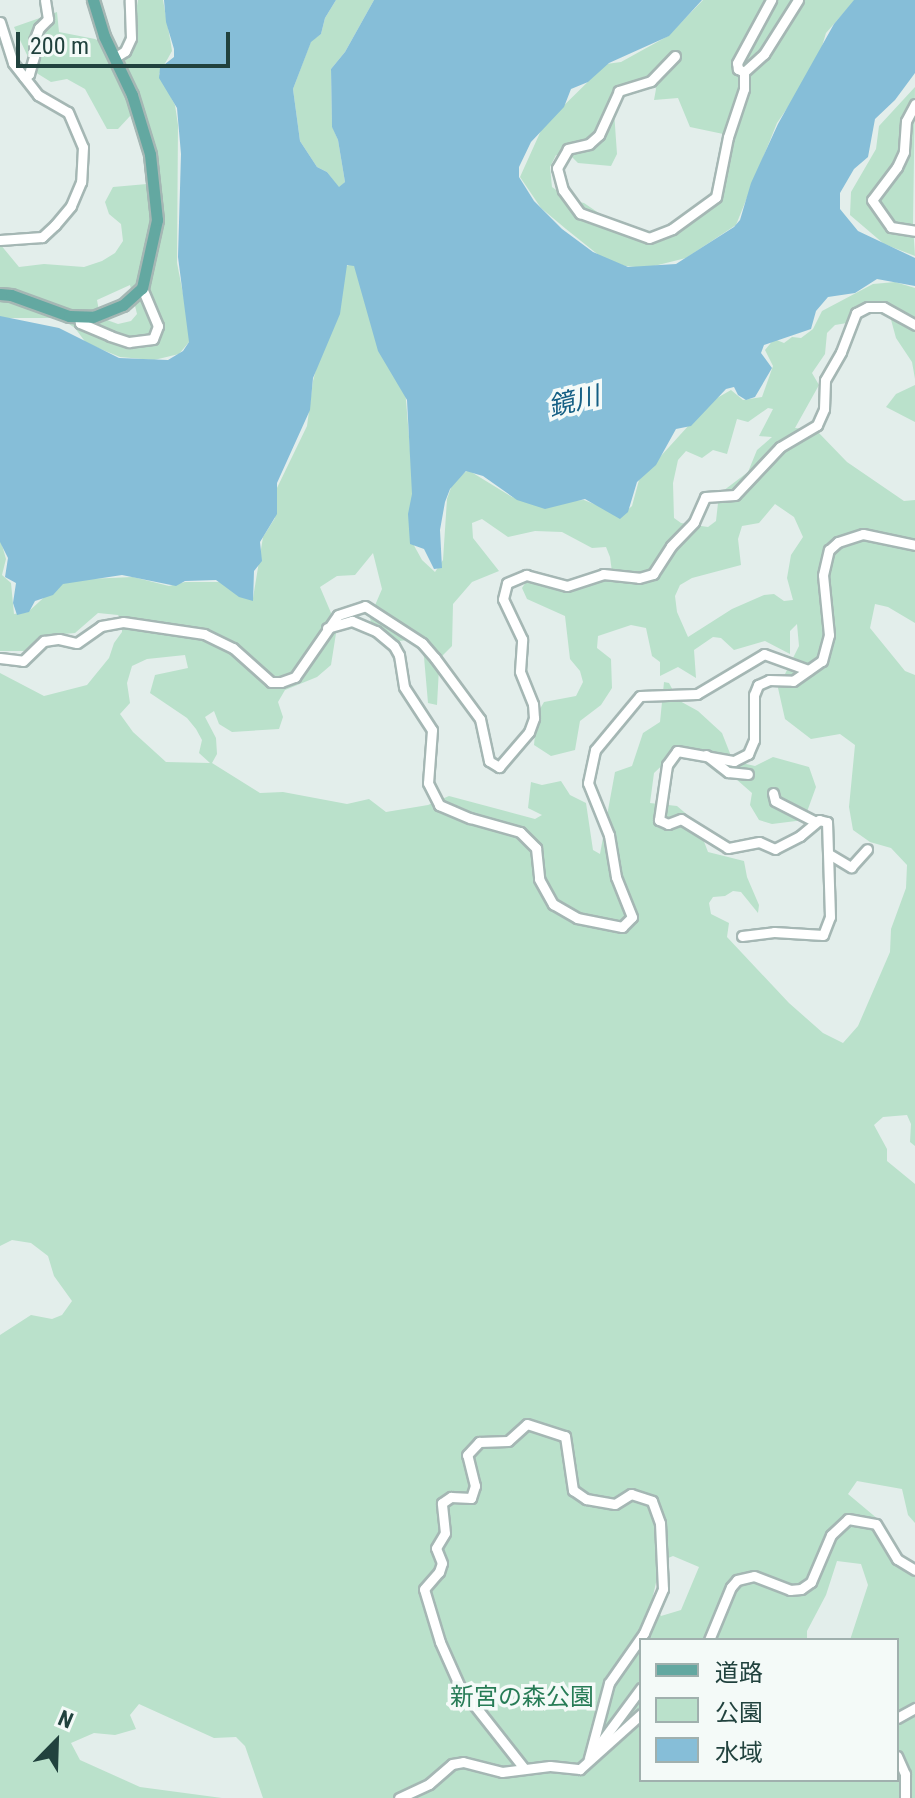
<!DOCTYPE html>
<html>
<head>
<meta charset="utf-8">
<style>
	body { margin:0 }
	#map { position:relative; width:915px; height:1798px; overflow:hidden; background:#e3eeeb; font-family:"Roboto Condensed","Noto Sans JP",sans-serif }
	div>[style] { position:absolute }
	.green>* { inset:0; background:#bae1cb }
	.water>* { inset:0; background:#86bed8 }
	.roads { filter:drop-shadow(2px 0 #a5b7b4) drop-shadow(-2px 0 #a5b7b4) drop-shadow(0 2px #a5b7b4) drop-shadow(0 -2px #a5b7b4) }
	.minor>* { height:9px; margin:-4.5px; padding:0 4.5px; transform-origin:4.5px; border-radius:4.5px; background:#fff }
	.major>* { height:11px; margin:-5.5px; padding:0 5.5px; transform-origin:5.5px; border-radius:5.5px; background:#63a8a1 }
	span { translate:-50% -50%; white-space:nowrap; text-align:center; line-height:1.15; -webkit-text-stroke:7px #f4faf8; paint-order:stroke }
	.park-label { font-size:24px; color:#277c56 }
	.water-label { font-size:26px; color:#145f84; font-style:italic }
	.legend { position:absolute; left:639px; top:1638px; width:260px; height:144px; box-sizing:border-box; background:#f4faf8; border:2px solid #a0b0ae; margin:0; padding:10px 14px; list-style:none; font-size:24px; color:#21423e }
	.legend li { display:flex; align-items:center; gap:16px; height:40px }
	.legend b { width:40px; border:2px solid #a0b0ae }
	.north { position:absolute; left:16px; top:1702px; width:80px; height:80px; -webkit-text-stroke:6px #f4faf8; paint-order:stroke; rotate:23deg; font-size:22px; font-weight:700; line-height:32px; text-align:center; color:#21423e }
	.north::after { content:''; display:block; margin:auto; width:28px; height:36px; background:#21423e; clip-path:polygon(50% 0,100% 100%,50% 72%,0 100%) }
	.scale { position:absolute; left:16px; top:32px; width:214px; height:36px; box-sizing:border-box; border:4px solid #21423e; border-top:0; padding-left:10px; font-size:24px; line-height:28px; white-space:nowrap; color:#21423e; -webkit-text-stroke:6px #f4faf8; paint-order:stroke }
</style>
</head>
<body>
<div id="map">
	<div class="green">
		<i style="clip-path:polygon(evenodd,138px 0,163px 0,171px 44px,172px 51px,159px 74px,175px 105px,178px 125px,177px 263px,190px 329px,189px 342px,179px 354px,154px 360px,120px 357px,86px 343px,75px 328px,60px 318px,0 318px,0 244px,19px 267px,44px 264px,84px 267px,102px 261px,115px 253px,123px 241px,121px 224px,109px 214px,105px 202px,113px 187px,147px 184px,155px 175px,151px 135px,145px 117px,131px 115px,118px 129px,107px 129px,85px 89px,67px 79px,51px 82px,35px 72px,14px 27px,57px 12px,59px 32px,95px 39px,124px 53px,133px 29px,138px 0,130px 285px,137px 314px,131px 321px,118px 324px,107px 320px,99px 311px,97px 300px,130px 285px)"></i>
		<i style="clip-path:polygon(336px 0,374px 0,345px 52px,331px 69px,332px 126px,338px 140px,345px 182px,339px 188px,327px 172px,317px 167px,300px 141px,293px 89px,311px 41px,321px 34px,325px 18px)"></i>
		<i style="clip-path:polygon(evenodd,703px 0,855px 0,826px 33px,816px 66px,777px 123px,736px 225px,686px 258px,646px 268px,625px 266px,601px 257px,566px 229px,541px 208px,520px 177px,543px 126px,606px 64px,621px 62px,668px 36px,703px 0,653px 78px,656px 89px,654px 100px,678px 98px,690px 127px,728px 135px,714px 196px,669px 227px,653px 233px,631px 235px,584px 203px,570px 200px,552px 187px,550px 167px,556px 155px,571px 156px,578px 163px,611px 166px,617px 154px,613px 97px,619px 90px,630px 92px,653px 78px)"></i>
		<i style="clip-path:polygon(915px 87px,913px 225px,915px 256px,884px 244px,850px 215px,851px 192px,876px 149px,879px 126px)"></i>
		<i style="clip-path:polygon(evenodd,353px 264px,361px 278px,380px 349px,405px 388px,414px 498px,411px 540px,422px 560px,435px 572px,443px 560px,447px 499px,453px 482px,468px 470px,512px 497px,533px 503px,584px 500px,622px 515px,632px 506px,639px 480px,710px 402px,731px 390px,743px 400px,762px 397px,773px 366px,765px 350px,774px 339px,784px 343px,792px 337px,801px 338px,813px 329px,822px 311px,873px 284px,895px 282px,915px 288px,915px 379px,912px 362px,896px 338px,890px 316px,866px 305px,853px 322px,835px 325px,827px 333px,825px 354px,812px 373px,819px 385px,795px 428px,816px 430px,847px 462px,904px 501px,915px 500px,915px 623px,888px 607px,875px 604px,870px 628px,905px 671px,915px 675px,915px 1146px,910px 1142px,911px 1124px,907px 1115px,883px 1117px,874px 1125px,887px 1149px,887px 1161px,915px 1184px,915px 1523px,908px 1515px,902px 1489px,857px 1481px,848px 1494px,879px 1520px,897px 1560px,915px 1571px,915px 1798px,263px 1798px,245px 1746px,236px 1737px,214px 1738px,139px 1704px,130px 1715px,136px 1729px,115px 1735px,94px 1733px,71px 1743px,80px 1760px,140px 1787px,222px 1798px,0 1798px,0 1335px,31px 1315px,52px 1319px,62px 1315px,72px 1301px,54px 1276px,48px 1256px,31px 1243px,12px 1240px,0 1246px,0 673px,44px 696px,87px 685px,109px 658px,114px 643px,122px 632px,122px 621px,118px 615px,98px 613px,75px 633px,41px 636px,24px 651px,0 651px,0 538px,6px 559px,2px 575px,11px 583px,14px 614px,28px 612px,63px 580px,133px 577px,169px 586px,185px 582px,220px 582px,253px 598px,263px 537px,275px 518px,276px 490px,307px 426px,313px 381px,342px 267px,353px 264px,768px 408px,773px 409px,759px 436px,772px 437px,757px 450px,748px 472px,719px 494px,716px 521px,708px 527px,681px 523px,674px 518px,673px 483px,678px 460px,686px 451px,702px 458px,713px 450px,727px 454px,737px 419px,748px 422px,768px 408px,353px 264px,775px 504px,794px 517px,803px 537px,791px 555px,787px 578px,793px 600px,784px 601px,774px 594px,764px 595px,732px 609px,688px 637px,677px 612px,675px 596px,680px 585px,692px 578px,741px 565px,738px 539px,742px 526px,759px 523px,775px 504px,353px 264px,482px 519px,508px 537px,535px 531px,562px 532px,592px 548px,606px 547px,610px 557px,612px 572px,583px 588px,530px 576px,522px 588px,527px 599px,565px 616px,570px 659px,580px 671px,583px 682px,576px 696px,544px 702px,537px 714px,534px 745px,551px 756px,575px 750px,580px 721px,601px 705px,612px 688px,611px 659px,597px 648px,598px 636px,631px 625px,646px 628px,652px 656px,660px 662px,660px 676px,678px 667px,696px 678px,694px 650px,713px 637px,721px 638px,734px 650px,765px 641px,790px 654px,790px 631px,797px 624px,799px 646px,778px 688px,785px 719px,811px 739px,840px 734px,855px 745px,849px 807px,853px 830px,870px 842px,891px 848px,907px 865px,906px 888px,891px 929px,890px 952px,858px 1026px,843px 1043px,823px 1033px,789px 1003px,727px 937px,729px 923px,711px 914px,709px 903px,713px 897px,725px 896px,733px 891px,741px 892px,758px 913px,759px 905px,747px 877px,744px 861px,708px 852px,697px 823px,677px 806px,650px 803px,654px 773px,674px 754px,699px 758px,717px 773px,736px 779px,752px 793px,750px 805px,759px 820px,772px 824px,804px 820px,816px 787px,809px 767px,773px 757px,755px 766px,733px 761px,722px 733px,698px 711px,678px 700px,669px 683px,664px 682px,660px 722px,643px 733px,632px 766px,615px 772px,600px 854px,593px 850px,586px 803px,570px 795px,561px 781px,542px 785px,531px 782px,528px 808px,542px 815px,535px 819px,449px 796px,428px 805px,386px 812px,369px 799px,347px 804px,283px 792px,260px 793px,212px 763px,217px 754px,216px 738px,205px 717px,214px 711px,219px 724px,232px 732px,279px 729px,283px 717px,278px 702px,285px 690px,317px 677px,331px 665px,337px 627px,320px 587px,337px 576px,355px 575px,373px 553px,382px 589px,370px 617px,372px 631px,389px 642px,408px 640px,419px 646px,424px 657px,428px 703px,437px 705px,439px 668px,443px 655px,452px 646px,453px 604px,472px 582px,499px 571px,473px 538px,472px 523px,482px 519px,353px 264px,185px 655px,188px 668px,155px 675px,150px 693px,187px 718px,196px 729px,202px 740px,199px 753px,210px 763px,166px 762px,133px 732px,120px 714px,130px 703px,127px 683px,132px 666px,147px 659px,185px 655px,353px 264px,673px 1556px,699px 1567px,681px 1610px,661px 1616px,652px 1600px,661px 1561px,673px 1556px,353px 264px,837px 1561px,861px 1564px,868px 1585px,850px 1640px,897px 1640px,897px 1780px,641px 1780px,641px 1640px,807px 1640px,807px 1631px,826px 1595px,837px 1561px)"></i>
		<i style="clip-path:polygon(915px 385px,915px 422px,886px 407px,896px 394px)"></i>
	</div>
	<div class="water">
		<i style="clip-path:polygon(164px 0,336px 0,325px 18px,321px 34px,311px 42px,293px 89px,300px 141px,317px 167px,327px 172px,339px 187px,345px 182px,338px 140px,332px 127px,331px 69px,345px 52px,374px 0,702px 0,669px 36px,609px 63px,588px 82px,571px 89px,564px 107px,531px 142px,519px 167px,519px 177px,534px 201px,562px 229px,593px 252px,628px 267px,676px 264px,734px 227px,740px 220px,751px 183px,778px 124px,834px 24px,854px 0,915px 0,915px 73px,895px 100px,875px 119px,868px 157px,854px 169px,840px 193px,840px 209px,858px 231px,915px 258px,915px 286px,877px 279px,855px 293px,828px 297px,816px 311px,811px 329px,764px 345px,761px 353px,772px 368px,755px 397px,746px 400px,738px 395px,734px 387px,726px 389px,691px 426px,676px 429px,656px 465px,637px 482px,628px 512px,620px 519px,585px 499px,545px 509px,517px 500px,483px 476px,466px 471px,450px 489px,445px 502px,440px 530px,442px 568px,434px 569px,424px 549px,410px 544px,408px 514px,412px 494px,407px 400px,378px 351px,354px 266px,347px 265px,340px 314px,313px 378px,310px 410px,277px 483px,277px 514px,260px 542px,262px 561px,254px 571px,253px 601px,239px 597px,216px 580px,185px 581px,176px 586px,122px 575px,63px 584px,53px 595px,35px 601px,29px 612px,17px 615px,13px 603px,16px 583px,5px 577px,8px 558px,0 542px,0 316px,59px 328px,119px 358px,168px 360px,183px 351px,189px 342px,178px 257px,181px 154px,177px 108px,159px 78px,160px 68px,174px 57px,174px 49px,166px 22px)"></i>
	</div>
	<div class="roads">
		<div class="minor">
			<i style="left:0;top:22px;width:43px;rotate:72.4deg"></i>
			<i style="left:13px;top:63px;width:41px;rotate:52deg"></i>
			<i style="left:38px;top:95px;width:34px;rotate:30deg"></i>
			<i style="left:68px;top:112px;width:38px;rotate:67deg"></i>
			<i style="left:83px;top:147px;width:35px;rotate:93deg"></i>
			<i style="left:81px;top:182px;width:26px;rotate:113deg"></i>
			<i style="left:71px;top:206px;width:25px;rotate:130deg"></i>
			<i style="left:55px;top:225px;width:18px;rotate:137deg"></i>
			<i style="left:42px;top:237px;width:42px;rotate:175.9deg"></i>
			<i style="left:675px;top:56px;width:35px;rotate:134deg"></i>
			<i style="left:651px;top:81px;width:34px;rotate:163deg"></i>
			<i style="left:619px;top:91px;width:48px;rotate:114.4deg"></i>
			<i style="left:599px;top:135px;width:13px;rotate:138deg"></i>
			<i style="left:589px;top:144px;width:22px;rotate:167deg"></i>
			<i style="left:568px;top:149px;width:22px;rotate:120deg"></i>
			<i style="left:557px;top:168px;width:23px;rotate:75deg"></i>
			<i style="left:563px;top:190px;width:29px;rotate:54deg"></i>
			<i style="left:580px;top:213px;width:73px;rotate:19.9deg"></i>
			<i style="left:649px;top:238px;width:25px;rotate:-21deg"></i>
			<i style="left:672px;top:229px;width:54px;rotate:-36deg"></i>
			<i style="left:716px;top:197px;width:61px;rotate:-78.7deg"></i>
			<i style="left:728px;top:137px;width:51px;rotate:-71.6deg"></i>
			<i style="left:744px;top:89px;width:17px;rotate:-90deg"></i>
			<i style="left:744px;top:72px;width:7px;rotate:-153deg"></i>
			<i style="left:738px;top:69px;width:6px;rotate:-99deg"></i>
			<i style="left:737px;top:63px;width:72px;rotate:-61.6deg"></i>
			<i style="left:114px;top:58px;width:13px;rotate:-32deg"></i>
			<i style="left:125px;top:51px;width:14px;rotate:-65deg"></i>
			<i style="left:131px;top:38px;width:38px;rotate:-92deg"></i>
			<i style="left:744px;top:72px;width:27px;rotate:-42deg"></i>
			<i style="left:764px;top:54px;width:64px;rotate:-57.8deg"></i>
			<i style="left:24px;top:77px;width:6px;rotate:-31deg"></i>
			<i style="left:29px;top:74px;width:19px;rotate:-74deg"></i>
			<i style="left:34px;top:56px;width:15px;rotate:-90deg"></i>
			<i style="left:34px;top:41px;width:14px;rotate:-69deg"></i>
			<i style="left:39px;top:28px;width:13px;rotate:-45deg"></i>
			<i style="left:48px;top:19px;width:19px;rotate:-99deg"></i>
			<i style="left:915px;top:104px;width:19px;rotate:118deg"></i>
			<i style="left:906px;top:121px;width:31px;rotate:94deg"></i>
			<i style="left:904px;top:152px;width:17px;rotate:115deg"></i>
			<i style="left:897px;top:167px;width:41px;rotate:127.1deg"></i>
			<i style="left:872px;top:200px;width:33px;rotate:55deg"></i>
			<i style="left:891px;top:227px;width:24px;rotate:9deg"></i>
			<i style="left:79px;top:318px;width:5px;rotate:79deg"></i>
			<i style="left:80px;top:323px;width:33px;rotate:23deg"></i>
			<i style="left:110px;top:336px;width:20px;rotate:18deg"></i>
			<i style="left:129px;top:342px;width:24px;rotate:-7deg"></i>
			<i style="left:153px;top:339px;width:14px;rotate:-69deg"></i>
			<i style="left:158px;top:326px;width:41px;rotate:-112.8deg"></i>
			<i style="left:327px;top:628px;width:26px;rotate:-16deg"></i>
			<i style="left:352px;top:621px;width:26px;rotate:23deg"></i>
			<i style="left:376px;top:631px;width:23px;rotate:40deg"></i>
			<i style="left:394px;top:646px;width:10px;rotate:61deg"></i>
			<i style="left:399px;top:655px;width:32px;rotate:81deg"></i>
			<i style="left:404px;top:687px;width:51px;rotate:56.9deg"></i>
			<i style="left:432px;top:730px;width:53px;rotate:94.3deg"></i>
			<i style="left:428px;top:783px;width:25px;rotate:63deg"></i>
			<i style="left:439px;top:805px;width:34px;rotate:23deg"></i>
			<i style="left:470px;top:818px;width:52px;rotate:15.6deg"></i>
			<i style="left:520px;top:832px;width:23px;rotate:45deg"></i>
			<i style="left:536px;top:848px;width:31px;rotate:84deg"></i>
			<i style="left:539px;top:879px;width:29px;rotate:61deg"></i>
			<i style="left:553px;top:904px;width:28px;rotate:30deg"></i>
			<i style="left:577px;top:918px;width:46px;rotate:11.3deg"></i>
			<i style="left:622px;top:927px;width:14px;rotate:-45deg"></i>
			<i style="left:632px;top:917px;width:43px;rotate:-111.8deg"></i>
			<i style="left:616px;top:877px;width:43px;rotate:-99.5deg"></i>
			<i style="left:609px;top:835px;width:56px;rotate:-112deg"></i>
			<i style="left:588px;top:783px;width:34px;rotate:-78deg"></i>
			<i style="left:595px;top:750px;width:70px;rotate:-50.2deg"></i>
			<i style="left:640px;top:696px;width:57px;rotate:-2deg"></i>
			<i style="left:697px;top:694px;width:78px;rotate:-30.8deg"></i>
			<i style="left:764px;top:654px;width:47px;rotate:20deg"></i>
			<i style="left:0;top:658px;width:23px;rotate:7deg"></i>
			<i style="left:23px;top:661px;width:29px;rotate:-44deg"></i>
			<i style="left:44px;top:641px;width:15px;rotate:-8deg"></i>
			<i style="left:59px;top:639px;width:18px;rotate:13deg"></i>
			<i style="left:77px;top:643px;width:29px;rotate:-35deg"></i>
			<i style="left:101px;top:626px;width:22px;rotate:-10deg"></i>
			<i style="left:123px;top:622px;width:82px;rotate:8.4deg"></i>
			<i style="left:204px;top:634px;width:32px;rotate:26deg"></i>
			<i style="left:233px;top:648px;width:51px;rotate:41.8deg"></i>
			<i style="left:271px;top:682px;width:10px"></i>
			<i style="left:281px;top:682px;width:15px;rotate:-20deg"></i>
			<i style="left:295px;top:677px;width:75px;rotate:-55.3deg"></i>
			<i style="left:338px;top:615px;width:28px;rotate:-18deg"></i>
			<i style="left:365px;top:606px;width:68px;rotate:33deg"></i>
			<i style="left:422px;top:643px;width:20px;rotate:49deg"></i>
			<i style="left:435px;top:658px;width:76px;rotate:53.6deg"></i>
			<i style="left:480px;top:719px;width:43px;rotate:77.9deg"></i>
			<i style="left:489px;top:761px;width:12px;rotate:31deg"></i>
			<i style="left:499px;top:767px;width:46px;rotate:-49.4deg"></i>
			<i style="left:529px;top:732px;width:15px;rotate:-70deg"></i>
			<i style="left:534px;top:718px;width:14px;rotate:-94deg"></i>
			<i style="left:533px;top:704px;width:35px;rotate:-112deg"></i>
			<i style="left:520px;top:671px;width:32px;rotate:-86deg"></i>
			<i style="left:522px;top:639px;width:44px;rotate:-115.4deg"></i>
			<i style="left:503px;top:599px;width:16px;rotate:-76deg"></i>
			<i style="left:507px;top:583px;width:21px;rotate:-23deg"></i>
			<i style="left:526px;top:575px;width:42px;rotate:15deg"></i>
			<i style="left:567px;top:586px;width:38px;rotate:-18deg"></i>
			<i style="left:603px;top:574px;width:36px;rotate:6deg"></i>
			<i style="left:639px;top:578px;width:15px;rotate:-16deg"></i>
			<i style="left:653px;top:574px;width:33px;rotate:-57deg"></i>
			<i style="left:671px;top:546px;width:33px;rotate:-46deg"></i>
			<i style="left:694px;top:522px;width:27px;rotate:-66deg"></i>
			<i style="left:705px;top:497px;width:30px;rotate:-4deg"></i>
			<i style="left:735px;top:495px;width:66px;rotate:-46.8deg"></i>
			<i style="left:780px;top:447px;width:43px;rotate:-30.7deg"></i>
			<i style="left:817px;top:425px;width:17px;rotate:-66deg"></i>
			<i style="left:824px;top:409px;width:29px;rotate:-88deg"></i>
			<i style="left:825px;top:380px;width:32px;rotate:-60deg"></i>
			<i style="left:841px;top:352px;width:42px;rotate:-69deg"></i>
			<i style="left:856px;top:313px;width:13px;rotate:-27deg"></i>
			<i style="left:868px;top:307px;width:15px"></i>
			<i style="left:883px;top:307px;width:37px;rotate:29deg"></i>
			<i style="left:706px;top:755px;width:28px;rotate:38deg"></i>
			<i style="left:728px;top:772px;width:20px;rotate:6deg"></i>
			<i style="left:773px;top:793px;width:8px;rotate:76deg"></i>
			<i style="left:775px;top:801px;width:46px;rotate:27.1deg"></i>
			<i style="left:829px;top:854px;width:26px;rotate:31deg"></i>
			<i style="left:851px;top:867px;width:24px;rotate:-48deg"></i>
			<i style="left:742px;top:936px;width:32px;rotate:-7deg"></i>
			<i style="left:774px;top:932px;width:49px;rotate:3.5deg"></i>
			<i style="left:823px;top:935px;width:19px;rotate:-69deg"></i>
			<i style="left:830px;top:917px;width:95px;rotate:-91.8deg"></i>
			<i style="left:827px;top:822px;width:8px;rotate:-166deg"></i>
			<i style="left:819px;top:820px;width:25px;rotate:140deg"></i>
			<i style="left:800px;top:836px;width:28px;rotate:153deg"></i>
			<i style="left:775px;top:849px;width:17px;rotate:-156deg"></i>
			<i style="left:759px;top:842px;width:32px;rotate:169deg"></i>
			<i style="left:728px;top:848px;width:55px;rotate:-148.3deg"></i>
			<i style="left:681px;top:819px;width:14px;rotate:159deg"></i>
			<i style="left:668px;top:824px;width:10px;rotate:-156deg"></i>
			<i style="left:659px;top:820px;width:56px;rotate:-81.7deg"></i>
			<i style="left:667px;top:765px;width:17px;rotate:-54deg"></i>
			<i style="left:677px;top:751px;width:58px;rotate:10deg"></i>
			<i style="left:734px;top:761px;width:16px;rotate:-27deg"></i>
			<i style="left:748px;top:754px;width:15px;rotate:-67deg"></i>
			<i style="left:754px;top:740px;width:45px;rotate:-90deg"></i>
			<i style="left:754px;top:695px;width:11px;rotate:-68deg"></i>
			<i style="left:758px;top:685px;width:12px;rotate:-24deg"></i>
			<i style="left:769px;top:680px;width:24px;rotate:2deg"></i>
			<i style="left:793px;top:681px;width:35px;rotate:-35deg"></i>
			<i style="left:822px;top:661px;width:27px;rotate:-75deg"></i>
			<i style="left:829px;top:635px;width:60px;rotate:-95.7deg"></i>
			<i style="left:823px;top:575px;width:26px;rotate:-77deg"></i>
			<i style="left:829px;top:550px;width:12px;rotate:-42deg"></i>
			<i style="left:838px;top:542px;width:26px;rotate:-18deg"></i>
			<i style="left:863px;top:534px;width:53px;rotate:11.9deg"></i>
			<i style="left:709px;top:1640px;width:57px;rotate:-67.5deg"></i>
			<i style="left:731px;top:1587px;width:9px;rotate:-49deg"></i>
			<i style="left:737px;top:1580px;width:17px;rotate:-13deg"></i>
			<i style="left:754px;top:1576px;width:39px;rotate:21deg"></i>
			<i style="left:790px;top:1590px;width:11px;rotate:-5deg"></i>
			<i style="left:801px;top:1589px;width:12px;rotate:-35deg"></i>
			<i style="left:811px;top:1582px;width:51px;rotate:-66.9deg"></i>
			<i style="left:831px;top:1535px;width:23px;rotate:-43deg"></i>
			<i style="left:848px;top:1519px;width:28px;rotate:10deg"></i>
			<i style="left:876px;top:1524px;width:41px;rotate:59deg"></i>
			<i style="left:897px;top:1559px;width:21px;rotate:31deg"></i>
			<i style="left:897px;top:1718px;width:21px;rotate:-29deg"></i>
			<i style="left:596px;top:1749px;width:76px;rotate:-53.6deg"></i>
			<i style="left:897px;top:1756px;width:20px;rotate:66deg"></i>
			<i style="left:905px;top:1774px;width:24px;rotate:90deg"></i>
			<i style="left:523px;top:1767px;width:102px;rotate:-128.2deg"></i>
			<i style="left:460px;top:1687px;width:49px;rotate:-114deg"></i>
			<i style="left:440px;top:1642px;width:55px;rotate:-106.8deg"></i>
			<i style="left:424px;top:1589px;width:23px;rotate:-49deg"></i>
			<i style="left:439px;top:1572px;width:9px;rotate:-72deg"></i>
			<i style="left:442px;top:1563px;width:16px;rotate:-112deg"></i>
			<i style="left:436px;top:1548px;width:17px;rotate:-59deg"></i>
			<i style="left:445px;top:1533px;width:30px;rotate:-96deg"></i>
			<i style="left:442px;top:1503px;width:11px;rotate:-34deg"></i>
			<i style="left:451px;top:1497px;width:20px;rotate:3deg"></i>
			<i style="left:471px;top:1498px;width:13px;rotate:-72deg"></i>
			<i style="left:475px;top:1486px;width:32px;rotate:-104deg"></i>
			<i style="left:467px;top:1455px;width:18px;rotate:-47deg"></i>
			<i style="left:479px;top:1442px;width:29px;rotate:-2deg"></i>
			<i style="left:508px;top:1441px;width:25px;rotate:-42deg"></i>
			<i style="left:527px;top:1424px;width:40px;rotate:18deg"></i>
			<i style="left:565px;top:1436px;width:55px;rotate:81.6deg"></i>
			<i style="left:573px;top:1490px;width:16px;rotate:35deg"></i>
			<i style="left:586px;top:1499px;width:29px;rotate:10deg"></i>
			<i style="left:615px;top:1504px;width:19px;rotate:-32deg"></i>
			<i style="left:631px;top:1494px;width:22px;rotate:18deg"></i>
			<i style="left:652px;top:1501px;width:23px;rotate:70deg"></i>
			<i style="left:660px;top:1523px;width:66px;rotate:87.4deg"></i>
			<i style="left:663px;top:1589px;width:48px;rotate:113.4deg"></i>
			<i style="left:644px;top:1633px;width:61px;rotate:125deg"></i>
			<i style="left:609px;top:1683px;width:78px;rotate:104.9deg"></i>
			<i style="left:399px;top:1798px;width:33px;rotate:-25deg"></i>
			<i style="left:429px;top:1784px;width:30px;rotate:-41deg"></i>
			<i style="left:452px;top:1764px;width:11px;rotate:-10deg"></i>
			<i style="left:463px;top:1762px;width:40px;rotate:14.4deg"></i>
			<i style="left:502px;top:1772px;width:48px;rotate:-7.1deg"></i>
			<i style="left:550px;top:1766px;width:30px;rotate:6deg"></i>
			<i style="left:580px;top:1769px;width:82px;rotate:-42deg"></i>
		</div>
		<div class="major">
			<i style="left:0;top:294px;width:11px;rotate:5deg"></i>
			<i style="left:11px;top:295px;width:62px;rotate:19.9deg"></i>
			<i style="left:69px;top:316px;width:24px;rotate:2deg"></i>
			<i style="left:93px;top:317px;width:32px;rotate:-22deg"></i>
			<i style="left:123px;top:305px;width:25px;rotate:-42deg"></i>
			<i style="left:142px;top:288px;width:70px;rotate:-77.6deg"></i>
			<i style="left:157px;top:220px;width:66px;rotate:-96.1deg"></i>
			<i style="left:150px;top:154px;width:62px;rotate:-107deg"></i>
			<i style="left:132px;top:95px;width:65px;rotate:-115.4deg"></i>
			<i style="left:104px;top:36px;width:38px;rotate:-107deg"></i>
		</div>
	</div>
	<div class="park-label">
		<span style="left:522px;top:1698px">新宮の森公園</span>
	</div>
	<div class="water-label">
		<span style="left:574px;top:402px;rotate:-14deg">鏡川</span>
	</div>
	<ul class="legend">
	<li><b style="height:10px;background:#63a8a1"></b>道路</li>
	<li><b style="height:22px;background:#bae1cb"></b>公園</li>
	<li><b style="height:22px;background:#86bed8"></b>水域</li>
	</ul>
	<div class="north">N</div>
	<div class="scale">200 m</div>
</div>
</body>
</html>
